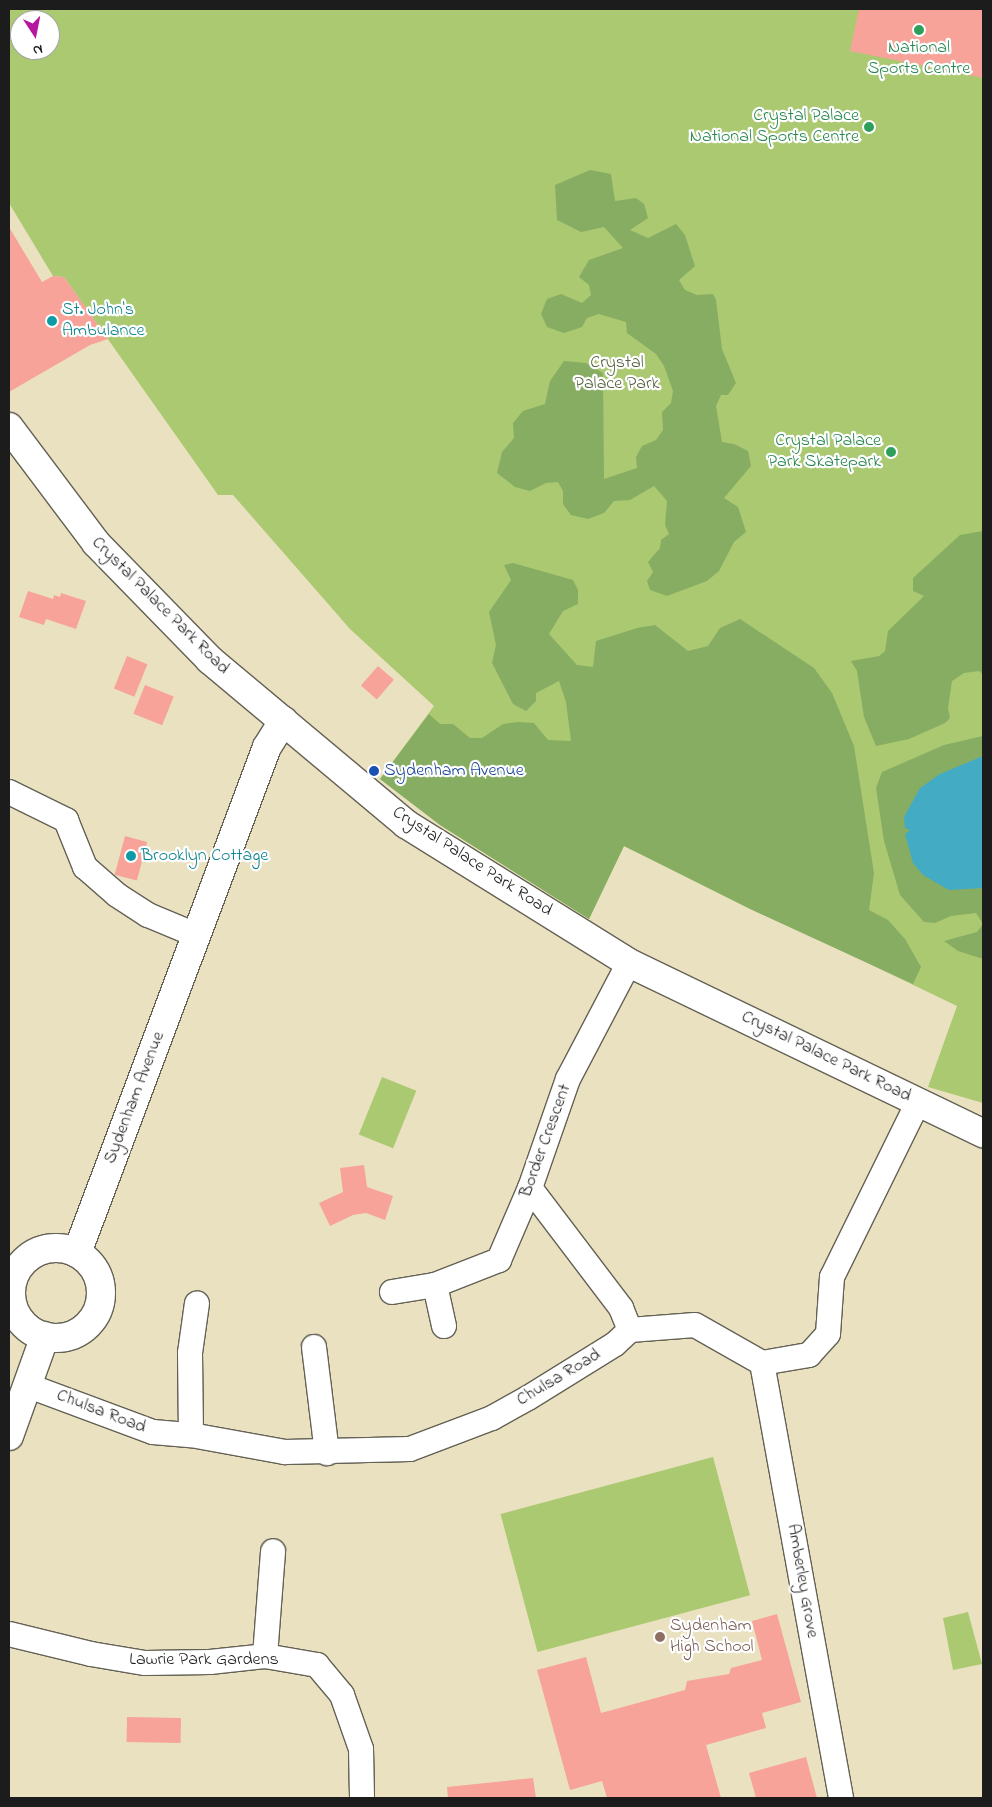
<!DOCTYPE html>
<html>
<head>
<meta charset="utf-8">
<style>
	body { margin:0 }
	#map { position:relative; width:992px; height:1807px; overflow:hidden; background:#eae1c0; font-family:"Indie Flower",sans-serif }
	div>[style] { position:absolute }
	.green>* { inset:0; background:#aac971; transform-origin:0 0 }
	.forest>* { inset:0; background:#87ad63 }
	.water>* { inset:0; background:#44abc4 }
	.building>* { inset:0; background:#f7a399; transform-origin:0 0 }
	.roads { filter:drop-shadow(1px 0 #646155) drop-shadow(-1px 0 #646155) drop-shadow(0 1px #646155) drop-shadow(0 -1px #646155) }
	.street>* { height:24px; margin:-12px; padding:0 12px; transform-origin:12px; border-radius:12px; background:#fff }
	.secondary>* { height:28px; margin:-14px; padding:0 14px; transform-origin:14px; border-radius:14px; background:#fff }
	.secondary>.ring { margin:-14px; padding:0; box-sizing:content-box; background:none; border:28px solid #fff; border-radius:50% }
	.primary>* { height:28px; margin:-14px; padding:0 14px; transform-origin:14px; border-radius:14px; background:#fff }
	.dots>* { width:14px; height:14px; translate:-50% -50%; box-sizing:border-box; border:2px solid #fff; border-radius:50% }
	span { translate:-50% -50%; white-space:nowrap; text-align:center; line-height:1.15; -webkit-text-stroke:4.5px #fff; paint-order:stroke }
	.leisure-label { font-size:18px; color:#27864d }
	.right { translate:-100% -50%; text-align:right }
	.culture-label { font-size:18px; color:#0d838f }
	.left { translate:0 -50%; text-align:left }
	.park-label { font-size:18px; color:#55613e }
	.street-label { font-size:18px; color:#1c1c1c }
	.transit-label { font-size:18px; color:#164399 }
	.education-label { font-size:18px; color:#785e54 }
	.frame { position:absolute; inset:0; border:10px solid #1c1c1c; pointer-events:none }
	.north { position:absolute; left:10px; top:10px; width:50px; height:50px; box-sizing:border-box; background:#fff; border:1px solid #a4a4a4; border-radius:50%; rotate:169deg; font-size:14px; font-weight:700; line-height:20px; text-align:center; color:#1c1c1c }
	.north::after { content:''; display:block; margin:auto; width:18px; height:22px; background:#b5179e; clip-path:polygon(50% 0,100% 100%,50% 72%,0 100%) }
</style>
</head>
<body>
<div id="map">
	<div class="green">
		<i style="clip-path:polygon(evenodd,9px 9px,983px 9px,983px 1103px,928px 1087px,957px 1006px,624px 846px,589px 919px,440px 825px,380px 779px,434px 706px,350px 629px,233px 495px,218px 495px,64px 277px,53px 276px,9px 203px,9px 9px,20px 20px,50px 20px,50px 50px,20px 50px,20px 20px)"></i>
		<i style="left:382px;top:1077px;width:37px;height:62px;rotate:22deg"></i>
		<i style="left:713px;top:1457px;width:143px;height:220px;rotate:75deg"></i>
		<i style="clip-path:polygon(968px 1612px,982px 1664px,953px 1670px,943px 1618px)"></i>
	</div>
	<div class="forest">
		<i style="clip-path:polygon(590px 170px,611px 174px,615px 201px,636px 198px,644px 204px,648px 218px,630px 230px,648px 238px,676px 224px,685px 235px,695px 266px,679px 280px,685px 290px,697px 295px,713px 294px,716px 300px,722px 349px,736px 383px,728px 395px,721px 395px,716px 406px,722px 442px,734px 444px,748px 451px,751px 466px,724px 498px,738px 507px,746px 532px,734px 542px,719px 571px,707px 581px,667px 596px,650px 590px,647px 581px,653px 572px,648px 562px,660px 548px,661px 540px,669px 534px,665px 525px,667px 501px,654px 486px,630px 500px,614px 501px,604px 513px,588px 519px,571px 515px,563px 504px,563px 491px,558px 482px,546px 483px,530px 491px,515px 487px,497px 473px,502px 452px,514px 438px,513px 423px,523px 411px,545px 404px,550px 381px,564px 361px,586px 363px,603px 373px,604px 479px,637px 468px,636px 457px,642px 446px,656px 440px,663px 430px,662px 412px,671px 403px,673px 391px,664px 366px,656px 354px,627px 333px,626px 322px,599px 314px,587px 318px,582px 327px,564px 333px,547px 327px,541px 314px,547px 299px,561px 294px,582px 303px,591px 295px,589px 285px,579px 277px,589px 260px,623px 248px,604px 227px,581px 232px,557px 220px,555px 185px)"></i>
		<i style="clip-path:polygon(983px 531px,983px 674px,979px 671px,964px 673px,952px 681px,948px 708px,950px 718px,945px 723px,909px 739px,876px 746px,864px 717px,857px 671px,851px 661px,879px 656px,885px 651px,888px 631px,924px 596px,913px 591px,913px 578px,960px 535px)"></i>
		<i style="clip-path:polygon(513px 563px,573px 580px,578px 590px,578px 604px,563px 611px,549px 634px,577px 665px,593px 667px,596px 641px,637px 628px,655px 625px,688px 651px,708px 646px,720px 628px,740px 619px,814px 668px,832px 693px,854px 746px,874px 873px,869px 910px,888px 920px,905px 939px,921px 967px,913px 984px,750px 909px,624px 846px,589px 919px,440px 825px,380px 779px,429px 714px,440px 724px,453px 724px,470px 738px,482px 738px,503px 724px,518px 722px,534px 723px,548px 740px,571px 741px,566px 702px,559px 681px,536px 693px,536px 701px,526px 711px,513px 704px,492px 663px,496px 645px,489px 612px,511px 580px,504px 565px)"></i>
		<i style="clip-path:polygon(983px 736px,983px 959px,958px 951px,944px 941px,977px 932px,983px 924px,976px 913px,951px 916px,935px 923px,924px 922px,900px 895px,884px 841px,876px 788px,882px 772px,944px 745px)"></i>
	</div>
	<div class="water">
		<i style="clip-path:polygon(983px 756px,983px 888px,949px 890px,923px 875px,913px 863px,905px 834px,910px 830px,905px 828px,904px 817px,920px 788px,940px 774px)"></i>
	</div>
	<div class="building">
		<i style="clip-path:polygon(859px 9px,983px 9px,983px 78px,850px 51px)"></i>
		<i style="clip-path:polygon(9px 227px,42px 282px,53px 276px,64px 277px,108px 339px,90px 345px,9px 392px)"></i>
		<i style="clip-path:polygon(28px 591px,53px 599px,54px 595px,60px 597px,61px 593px,86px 601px,76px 629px,46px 619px,44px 625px,19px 617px)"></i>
		<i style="left:127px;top:656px;width:22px;height:35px;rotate:22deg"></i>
		<i style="left:378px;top:666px;width:21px;height:26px;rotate:41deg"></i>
		<i style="left:145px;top:685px;width:31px;height:31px;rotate:22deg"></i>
		<i style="left:125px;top:836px;width:23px;height:40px;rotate:15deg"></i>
		<i style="clip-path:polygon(364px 1165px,367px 1187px,393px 1196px,385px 1220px,366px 1213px,353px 1215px,330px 1226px,319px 1203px,343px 1192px,340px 1168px)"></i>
		<i style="clip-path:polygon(777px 1614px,801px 1702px,762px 1713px,766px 1728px,706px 1745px,721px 1798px,607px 1798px,602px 1781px,570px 1790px,537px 1670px,586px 1657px,601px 1713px,685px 1690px,687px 1681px,729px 1674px,731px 1668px,762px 1660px,752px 1621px)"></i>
		<i style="left:127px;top:1717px;width:54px;height:25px;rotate:1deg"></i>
		<i style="clip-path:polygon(806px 1757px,817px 1798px,756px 1798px,749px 1773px)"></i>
		<i style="clip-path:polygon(533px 1778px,536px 1798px,448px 1798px,447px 1787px)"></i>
	</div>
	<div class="roads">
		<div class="street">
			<i style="left:9px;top:792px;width:64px;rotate:26.2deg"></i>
			<i style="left:66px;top:820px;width:51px;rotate:68deg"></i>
			<i style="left:85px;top:867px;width:43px;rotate:41.2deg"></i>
			<i style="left:117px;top:895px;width:37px;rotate:33deg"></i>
			<i style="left:148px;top:915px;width:52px;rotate:22.6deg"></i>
			<i style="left:530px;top:1188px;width:151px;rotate:52.8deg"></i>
			<i style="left:621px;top:1308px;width:24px;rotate:68deg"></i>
			<i style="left:9px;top:1285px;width:3px;rotate:18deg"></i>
			<i style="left:435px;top:1285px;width:42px;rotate:77.6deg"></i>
			<i style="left:392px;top:1292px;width:44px;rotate:-9.2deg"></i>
			<i style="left:435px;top:1285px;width:69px;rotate:-21.3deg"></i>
			<i style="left:499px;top:1260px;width:78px;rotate:-66.7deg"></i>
			<i style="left:530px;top:1188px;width:115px;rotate:-70.8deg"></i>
			<i style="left:568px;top:1079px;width:131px;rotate:-62.3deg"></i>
			<i style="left:314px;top:1347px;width:107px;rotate:83deg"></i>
			<i style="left:762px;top:1363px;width:442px;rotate:79.7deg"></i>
			<i style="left:29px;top:1386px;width:132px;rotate:20.4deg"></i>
			<i style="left:153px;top:1432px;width:38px;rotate:5deg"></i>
			<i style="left:191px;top:1435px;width:96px;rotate:10.3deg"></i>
			<i style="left:285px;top:1452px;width:125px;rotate:-1.4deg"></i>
			<i style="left:410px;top:1449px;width:88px;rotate:-20.7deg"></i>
			<i style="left:492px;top:1418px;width:41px;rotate:-29.1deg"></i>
			<i style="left:528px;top:1398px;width:102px;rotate:-31.8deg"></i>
			<i style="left:615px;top:1344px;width:21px;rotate:-43deg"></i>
			<i style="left:630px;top:1330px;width:65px;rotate:-4.4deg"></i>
			<i style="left:695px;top:1325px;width:77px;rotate:29.6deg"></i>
			<i style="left:762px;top:1363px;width:48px;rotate:-9.7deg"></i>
			<i style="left:809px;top:1355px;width:28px;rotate:-48deg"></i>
			<i style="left:828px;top:1334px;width:57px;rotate:-86deg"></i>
			<i style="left:832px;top:1277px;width:195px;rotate:-63.8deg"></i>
			<i style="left:191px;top:1435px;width:82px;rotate:-90.7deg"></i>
			<i style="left:190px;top:1353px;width:50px;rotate:-82deg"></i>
			<i style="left:9px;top:1634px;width:84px;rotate:13.7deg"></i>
			<i style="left:91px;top:1654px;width:55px;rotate:9.5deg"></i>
			<i style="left:145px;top:1663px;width:65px;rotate:-0.9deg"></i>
			<i style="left:210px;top:1662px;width:55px;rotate:-6.2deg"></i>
			<i style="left:265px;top:1656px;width:53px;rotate:9.8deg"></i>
			<i style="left:317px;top:1665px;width:39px;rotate:50deg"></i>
			<i style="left:342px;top:1695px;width:57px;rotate:70.6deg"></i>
			<i style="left:361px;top:1749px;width:49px;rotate:88.8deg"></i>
			<i style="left:265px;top:1656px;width:105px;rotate:-85.6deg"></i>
		</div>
		<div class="secondary">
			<i class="ring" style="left:11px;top:1248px;width:62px;height:62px"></i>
			<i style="left:77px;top:1253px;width:540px;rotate:-69.42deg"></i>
			<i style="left:267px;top:747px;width:31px;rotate:-58deg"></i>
			<i style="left:9px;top:1436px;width:106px;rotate:-70.2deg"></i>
		</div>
		<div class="primary">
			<i style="left:9px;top:427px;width:145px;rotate:53.1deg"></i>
			<i style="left:96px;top:543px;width:163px;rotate:45.7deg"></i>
			<i style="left:210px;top:660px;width:256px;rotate:39.9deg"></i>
			<i style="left:406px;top:824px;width:263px;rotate:31.9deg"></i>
			<i style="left:629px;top:963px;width:393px;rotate:25.7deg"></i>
		</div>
	</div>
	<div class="dots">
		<i style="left:919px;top:30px;background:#2e9e5b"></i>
		<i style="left:869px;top:127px;background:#2e9e5b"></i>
		<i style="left:52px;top:321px;background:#0f9aa8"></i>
		<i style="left:891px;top:452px;background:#2e9e5b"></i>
		<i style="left:374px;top:771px;background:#1a4fb4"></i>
		<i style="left:131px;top:856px;background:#0f9aa8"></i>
		<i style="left:660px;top:1637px;background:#8d6e63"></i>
	</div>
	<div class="leisure-label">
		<span style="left:919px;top:59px">National<br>Sports Centre</span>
		<span class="right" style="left:859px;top:127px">Crystal Palace<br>National Sports Centre</span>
		<span class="right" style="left:881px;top:452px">Crystal Palace<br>Park Skatepark</span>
	</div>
	<div class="culture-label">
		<span class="left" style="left:62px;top:321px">St. John's<br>Ambulance</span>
		<span class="left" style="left:141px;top:856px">Brooklyn Cottage</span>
	</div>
	<div class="park-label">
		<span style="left:617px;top:374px">Crystal<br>Palace Park</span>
	</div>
	<div class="street-label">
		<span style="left:160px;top:606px;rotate:45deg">Crystal Palace Park Road</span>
		<span style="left:472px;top:862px;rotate:33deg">Crystal Palace Park Road</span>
		<span style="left:826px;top:1057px;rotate:26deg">Crystal Palace Park Road</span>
		<span style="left:135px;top:1098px;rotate:-69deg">Sydenham Avenue</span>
		<span style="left:546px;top:1141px;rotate:-70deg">Border Crescent</span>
		<span style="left:559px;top:1378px;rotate:-31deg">Chulsa Road</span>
		<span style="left:101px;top:1412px;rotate:21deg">Chulsa Road</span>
		<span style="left:802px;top:1581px;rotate:80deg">Amberley Grove</span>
		<span style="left:204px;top:1660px">Lawrie Park Gardens</span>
	</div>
	<div class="transit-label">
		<span class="left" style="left:384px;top:771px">Sydenham Avenue</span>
	</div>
	<div class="education-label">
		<span class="left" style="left:670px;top:1637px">Sydenham<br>High School</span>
	</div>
	<div class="frame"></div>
	<div class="north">N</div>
</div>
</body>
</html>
